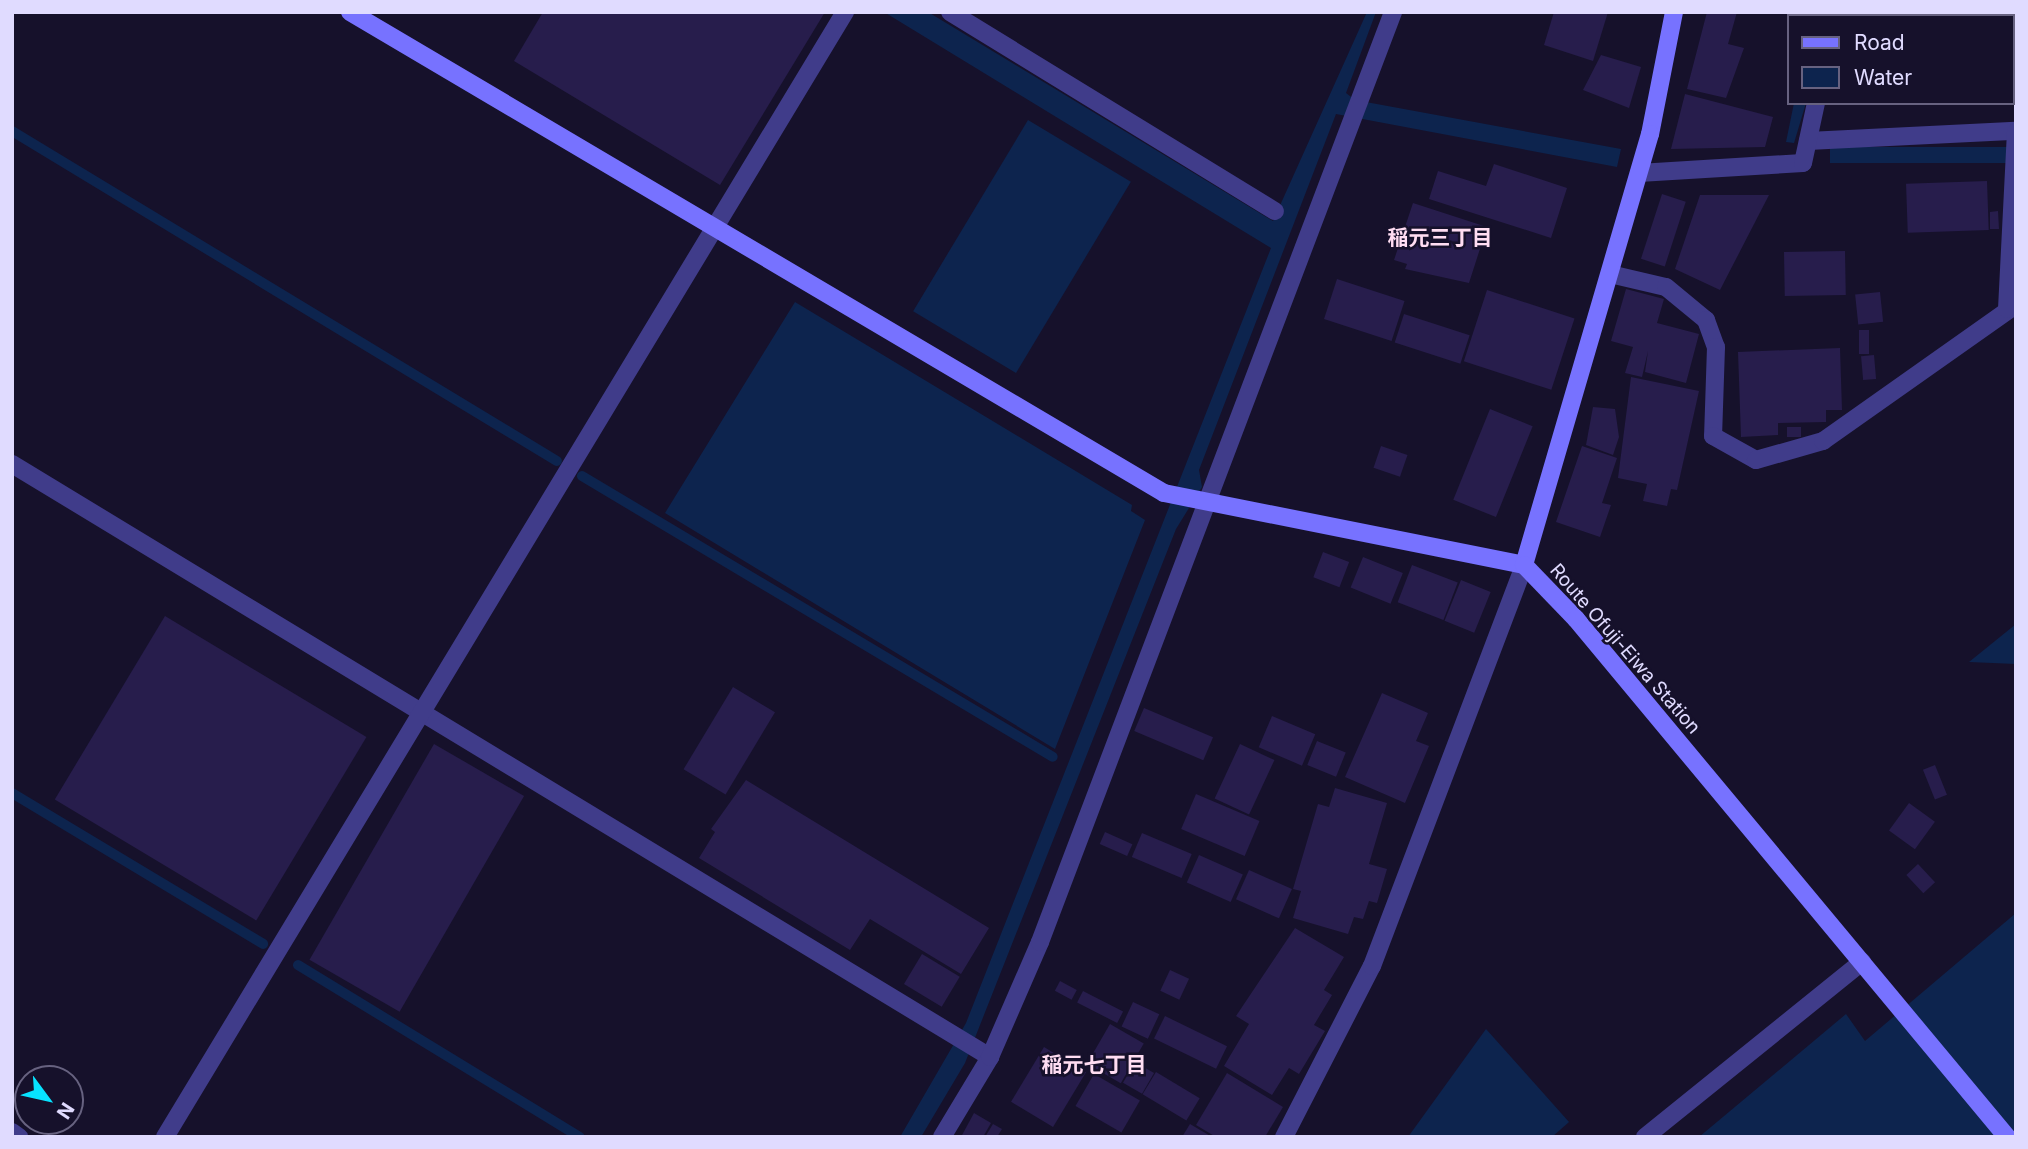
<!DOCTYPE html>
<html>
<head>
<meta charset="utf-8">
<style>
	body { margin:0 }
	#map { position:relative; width:2028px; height:1149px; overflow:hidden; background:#16112b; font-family:Inter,"Noto Sans JP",sans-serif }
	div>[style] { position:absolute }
	.water>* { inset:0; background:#0d244e; transform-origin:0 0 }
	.stream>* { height:10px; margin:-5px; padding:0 5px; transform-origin:5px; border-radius:5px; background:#0d244e }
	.building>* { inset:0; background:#271d4c; transform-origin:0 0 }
	.street>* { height:18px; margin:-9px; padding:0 9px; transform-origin:9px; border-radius:9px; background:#403c8a }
	.secondary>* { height:18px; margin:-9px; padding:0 9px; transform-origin:9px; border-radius:9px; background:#7772ff }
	span { translate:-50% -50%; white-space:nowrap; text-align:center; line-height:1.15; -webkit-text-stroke:5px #16112b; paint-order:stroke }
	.street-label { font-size:19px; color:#e0dbff }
	.neighbourhood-label { font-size:21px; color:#ffddf2; font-weight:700 }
	.frame { position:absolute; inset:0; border:14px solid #e0dbff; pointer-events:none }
	.legend { position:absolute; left:1787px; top:14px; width:228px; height:91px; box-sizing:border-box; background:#16112b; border:2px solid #676280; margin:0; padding:9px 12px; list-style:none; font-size:21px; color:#e0dbff }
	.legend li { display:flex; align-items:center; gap:14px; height:35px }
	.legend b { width:35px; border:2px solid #676280 }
	.north { position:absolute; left:14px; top:1065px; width:70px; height:70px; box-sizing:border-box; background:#16112b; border:2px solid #676280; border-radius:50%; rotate:123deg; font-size:19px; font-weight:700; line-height:28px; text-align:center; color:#e0dbff }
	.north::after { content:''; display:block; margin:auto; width:24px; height:32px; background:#07e3ff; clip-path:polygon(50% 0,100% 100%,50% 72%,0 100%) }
</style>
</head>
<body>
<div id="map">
	<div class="water">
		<i style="clip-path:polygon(884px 12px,928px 12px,1273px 221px,1367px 12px,1376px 12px,1346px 93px,1355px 100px,1621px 149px,1617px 167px,1336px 114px,1199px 470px,1202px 487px,1176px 529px,965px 1063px,921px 1137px,900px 1137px,966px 1023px,1271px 248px)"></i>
		<i style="clip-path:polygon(1794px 103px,1806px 103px,1794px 143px,1786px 142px)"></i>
		<i style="left:1028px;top:120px;width:120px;height:223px;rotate:31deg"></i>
		<i style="left:2016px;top:147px;width:16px;height:186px;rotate:90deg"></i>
		<i style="clip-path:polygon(795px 302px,1132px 505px,1131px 511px,1145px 520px,1055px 749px,665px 513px)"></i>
		<i style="clip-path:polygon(2016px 624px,2016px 664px,1969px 662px)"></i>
		<i style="clip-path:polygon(2016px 913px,2016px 1137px,1699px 1137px,1846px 1014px,1865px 1041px)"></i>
		<i style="clip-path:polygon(1486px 1029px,1569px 1122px,1552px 1137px,1408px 1137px)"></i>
	</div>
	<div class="stream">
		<i style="left:12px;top:131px;width:637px;rotate:31.2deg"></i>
		<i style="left:582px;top:476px;width:548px;rotate:30.82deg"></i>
		<i style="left:12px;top:793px;width:293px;rotate:31deg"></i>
		<i style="left:298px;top:965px;width:330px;rotate:31.4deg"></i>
	</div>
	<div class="building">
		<i style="clip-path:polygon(543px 12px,825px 12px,720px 185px,514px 61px)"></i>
		<i style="clip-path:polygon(1554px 12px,1608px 12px,1593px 61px,1544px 45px)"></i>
		<i style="clip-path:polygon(1707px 12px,1737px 12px,1728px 44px,1744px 48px,1726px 98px,1687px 89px)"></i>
		<i style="clip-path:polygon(1601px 55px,1641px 67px,1629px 108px,1583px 90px)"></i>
		<i style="clip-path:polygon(1685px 94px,1773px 117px,1765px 147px,1671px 149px)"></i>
		<i style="clip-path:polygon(1494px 164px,1567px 188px,1551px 238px,1429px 199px,1438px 171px,1486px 186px)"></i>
		<i style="left:1987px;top:181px;width:49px;height:81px;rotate:88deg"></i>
		<i style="left:1662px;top:194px;width:25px;height:68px;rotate:18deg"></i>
		<i style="clip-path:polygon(1700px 195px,1769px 195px,1720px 290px,1675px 269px)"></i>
		<i style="clip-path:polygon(1413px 203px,1487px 227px,1469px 283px,1405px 269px,1407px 264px,1394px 260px)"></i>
		<i style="clip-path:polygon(1998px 211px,1999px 229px,1990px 229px,1990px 212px)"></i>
		<i style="left:1845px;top:251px;width:44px;height:61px;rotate:89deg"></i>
		<i style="left:1337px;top:279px;width:71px;height:42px;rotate:18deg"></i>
		<i style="clip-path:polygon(1626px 289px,1664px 299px,1657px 323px,1699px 334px,1686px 383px,1645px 372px,1648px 351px,1642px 377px,1625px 373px,1633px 347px,1611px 341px)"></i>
		<i style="left:1487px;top:290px;width:92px;height:75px;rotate:18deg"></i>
		<i style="left:1880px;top:292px;width:30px;height:25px;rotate:84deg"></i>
		<i style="left:1404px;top:314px;width:69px;height:30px;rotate:18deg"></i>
		<i style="left:1859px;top:330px;width:10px;height:24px"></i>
		<i style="clip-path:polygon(1840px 348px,1842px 410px,1826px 410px,1826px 422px,1778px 423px,1778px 435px,1741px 437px,1738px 352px)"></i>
		<i style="left:1874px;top:355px;width:24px;height:13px;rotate:85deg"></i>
		<i style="clip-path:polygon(1631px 377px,1699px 391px,1677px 490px,1671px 489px,1667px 506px,1643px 501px,1647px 484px,1618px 478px)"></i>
		<i style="clip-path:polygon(1593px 407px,1615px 409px,1619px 437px,1613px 455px,1586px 445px)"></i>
		<i style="left:1490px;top:409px;width:46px;height:98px;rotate:22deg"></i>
		<i style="left:1801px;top:427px;width:10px;height:14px;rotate:90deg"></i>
		<i style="left:1381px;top:446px;width:28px;height:23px;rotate:19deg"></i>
		<i style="clip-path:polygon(1582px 446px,1617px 458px,1602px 503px,1611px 505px,1600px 537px,1556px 522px)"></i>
		<i style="left:1323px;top:552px;width:28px;height:27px;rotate:21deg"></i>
		<i style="left:1363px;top:557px;width:43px;height:33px;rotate:22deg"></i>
		<i style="left:1412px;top:565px;width:49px;height:40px;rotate:21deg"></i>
		<i style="left:1461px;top:580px;width:32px;height:44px;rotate:22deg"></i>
		<i style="left:165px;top:616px;width:235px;height:214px;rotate:31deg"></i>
		<i style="left:733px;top:687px;width:49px;height:96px;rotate:31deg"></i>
		<i style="clip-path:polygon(1382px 693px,1428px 713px,1416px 741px,1429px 746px,1405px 803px,1345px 777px)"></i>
		<i style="left:1144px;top:708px;width:75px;height:25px;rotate:23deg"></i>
		<i style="left:1272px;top:716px;width:47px;height:34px;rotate:23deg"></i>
		<i style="left:1317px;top:741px;width:31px;height:26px;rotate:22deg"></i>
		<i style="left:434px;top:744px;width:104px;height:249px;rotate:30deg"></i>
		<i style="left:1240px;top:744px;width:38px;height:60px;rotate:25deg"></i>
		<i style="left:1935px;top:765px;width:32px;height:13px;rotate:68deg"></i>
		<i style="clip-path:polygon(746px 780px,989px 928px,961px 974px,870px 919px,850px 950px,699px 858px,715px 832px,711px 829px)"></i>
		<i style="clip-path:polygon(1335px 788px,1387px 803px,1369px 864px,1387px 869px,1377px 903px,1369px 901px,1363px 919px,1354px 917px,1348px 934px,1293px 918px,1301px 891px,1293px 889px,1318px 804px,1329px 807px)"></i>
		<i style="left:1196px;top:794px;width:69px;height:38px;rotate:23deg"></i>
		<i style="left:1909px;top:803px;width:32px;height:34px;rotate:36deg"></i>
		<i style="left:1105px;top:832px;width:30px;height:13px;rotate:24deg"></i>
		<i style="left:1142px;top:833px;width:54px;height:26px;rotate:23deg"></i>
		<i style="left:1199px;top:855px;width:48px;height:30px;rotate:24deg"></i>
		<i style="left:1918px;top:864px;width:25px;height:16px;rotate:47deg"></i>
		<i style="left:1249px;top:870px;width:47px;height:32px;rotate:24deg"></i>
		<i style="clip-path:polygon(1295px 928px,1344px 957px,1324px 990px,1332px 995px,1314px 1025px,1325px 1031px,1299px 1074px,1289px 1068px,1272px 1095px,1224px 1066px,1249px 1024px,1236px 1016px)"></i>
		<i style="left:922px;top:954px;width:44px;height:35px;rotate:31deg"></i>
		<i style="left:1170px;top:970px;width:21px;height:23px;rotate:25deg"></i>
		<i style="left:1060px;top:981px;width:19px;height:11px;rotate:28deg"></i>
		<i style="left:1083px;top:991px;width:45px;height:13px;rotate:27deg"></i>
		<i style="left:1133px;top:1002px;width:29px;height:27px;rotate:25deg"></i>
		<i style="left:1165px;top:1016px;width:69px;height:25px;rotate:26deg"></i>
		<i style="left:1110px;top:1024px;width:39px;height:46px;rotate:30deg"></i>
		<i style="left:1044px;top:1047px;width:49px;height:64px;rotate:31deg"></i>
		<i style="left:1135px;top:1062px;width:22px;height:24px;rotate:30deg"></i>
		<i style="left:1156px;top:1072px;width:51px;height:26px;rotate:31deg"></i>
		<i style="clip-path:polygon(1227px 1073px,1283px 1107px,1265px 1137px,1216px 1137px,1196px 1125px)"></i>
		<i style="left:1094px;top:1074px;width:53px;height:37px;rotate:30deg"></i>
		<i style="clip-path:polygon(974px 1113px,991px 1123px,983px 1137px,961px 1137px)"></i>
		<i style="clip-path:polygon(993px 1124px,1002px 1129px,997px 1137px,985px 1137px)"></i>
		<i style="clip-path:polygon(1190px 1124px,1212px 1137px,1182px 1137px)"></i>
	</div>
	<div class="street">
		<i style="left:950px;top:12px;width:381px;rotate:31.5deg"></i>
		<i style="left:1835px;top:16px;width:4px;rotate:-76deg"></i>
		<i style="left:1808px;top:141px;width:208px;rotate:-2.8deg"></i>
		<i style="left:1639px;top:173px;width:164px;rotate:-3.5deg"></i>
		<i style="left:1803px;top:163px;width:61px;rotate:-77.8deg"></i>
		<i style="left:1610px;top:274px;width:57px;rotate:13.1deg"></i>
		<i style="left:1666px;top:287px;width:52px;rotate:39.5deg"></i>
		<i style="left:1706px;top:320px;width:29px;rotate:70deg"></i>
		<i style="left:1716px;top:347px;width:89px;rotate:91.9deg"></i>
		<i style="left:1713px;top:436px;width:49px;rotate:29.2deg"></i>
		<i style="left:1756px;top:460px;width:70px;rotate:-15.8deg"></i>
		<i style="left:1823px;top:441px;width:236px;rotate:-35.2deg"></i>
		<i style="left:2007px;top:309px;width:177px;rotate:-87.1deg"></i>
		<i style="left:12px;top:464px;width:1144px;rotate:31.23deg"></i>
		<i style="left:12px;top:1132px;width:9px;rotate:36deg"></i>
		<i style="left:165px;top:1137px;width:1315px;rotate:-58.85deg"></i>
		<i style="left:942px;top:1137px;width:93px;rotate:-59deg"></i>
		<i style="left:990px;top:1057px;width:125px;rotate:-66.5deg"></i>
		<i style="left:1040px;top:942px;width:995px;rotate:-69.21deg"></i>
		<i style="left:1284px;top:1137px;width:192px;rotate:-62.8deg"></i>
		<i style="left:1372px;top:966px;width:429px;rotate:-69.2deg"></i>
		<i style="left:1645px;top:1137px;width:279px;rotate:-38.9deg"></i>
	</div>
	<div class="secondary">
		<i style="left:350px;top:12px;width:945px;rotate:30.58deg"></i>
		<i style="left:1164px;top:493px;width:367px;rotate:11.3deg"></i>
		<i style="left:1674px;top:12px;width:124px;rotate:101.1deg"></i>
		<i style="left:1650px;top:134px;width:449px;rotate:106.3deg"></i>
		<i style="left:1524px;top:565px;width:75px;rotate:46.1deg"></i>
		<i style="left:1576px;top:619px;width:674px;rotate:50.24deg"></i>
	</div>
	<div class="street-label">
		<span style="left:1625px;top:649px;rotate:49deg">Route Ofuji-Eiwa Station</span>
	</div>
	<div class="neighbourhood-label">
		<span style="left:1440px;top:238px">稲元三丁目</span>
		<span style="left:1094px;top:1065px">稲元七丁目</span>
	</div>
	<div class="frame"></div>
	<ul class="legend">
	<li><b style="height:9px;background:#7772ff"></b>Road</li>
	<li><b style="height:19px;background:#0d244e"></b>Water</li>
	</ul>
	<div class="north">N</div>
</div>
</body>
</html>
